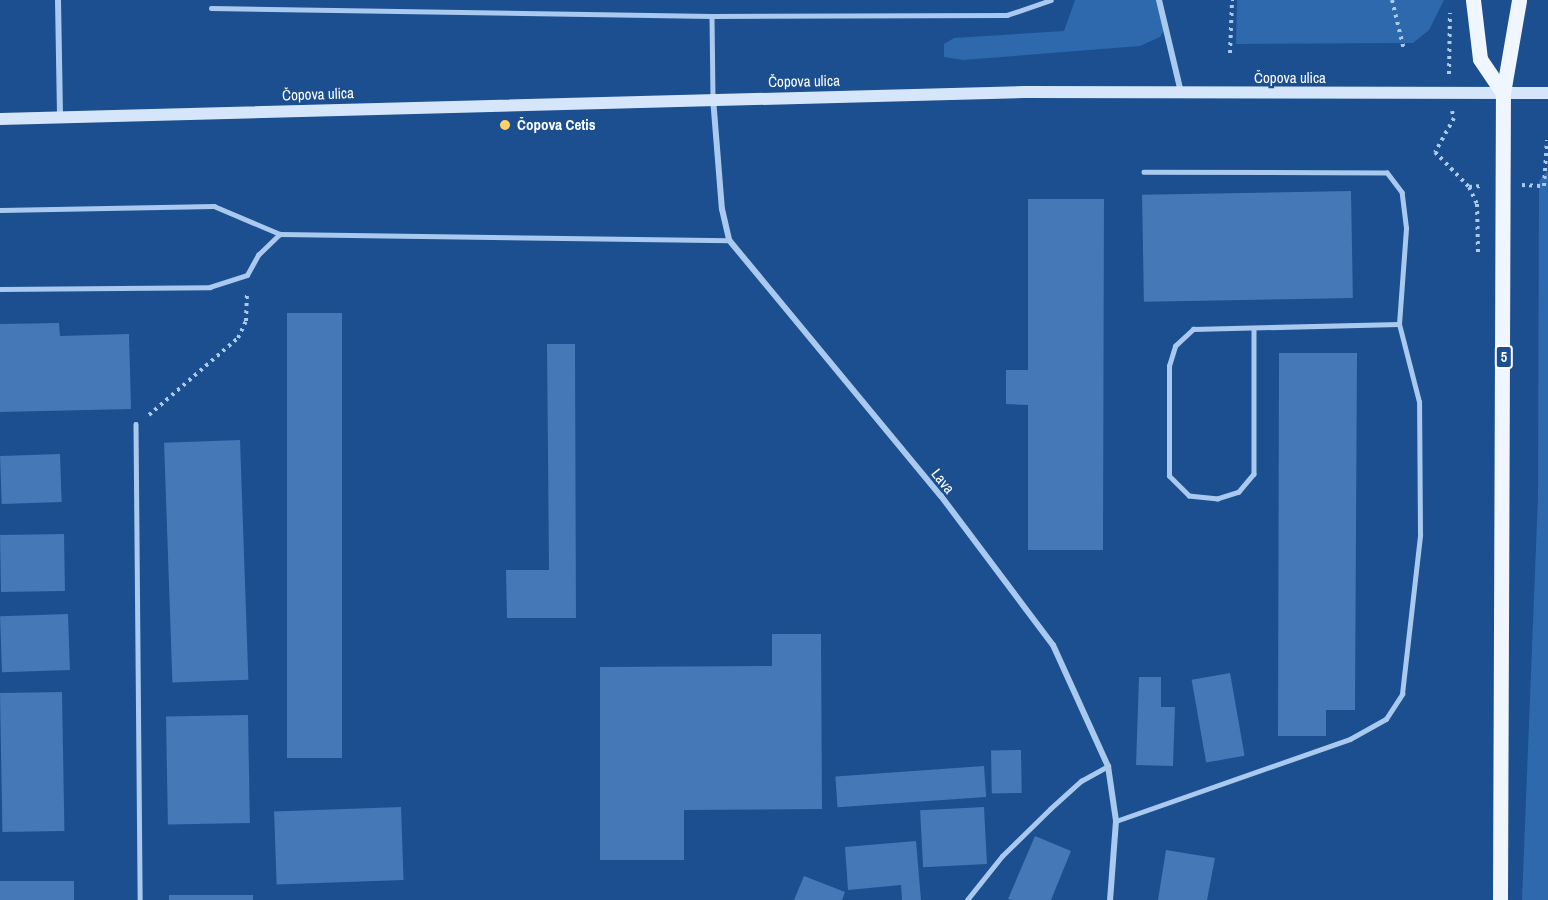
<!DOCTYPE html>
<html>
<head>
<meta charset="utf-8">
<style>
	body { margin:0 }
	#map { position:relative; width:1548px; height:900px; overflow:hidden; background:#1b4f8f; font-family:"Archivo Narrow",sans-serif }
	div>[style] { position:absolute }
	.green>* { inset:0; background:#2e69ad }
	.building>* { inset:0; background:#4478b7; transform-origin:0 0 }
	.path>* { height:4px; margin-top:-2px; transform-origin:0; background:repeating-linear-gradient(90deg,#a9c9ee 0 3px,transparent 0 7.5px) }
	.lane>* { height:4.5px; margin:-2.25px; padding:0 2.25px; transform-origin:2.25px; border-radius:2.25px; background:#a9c9ee }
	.street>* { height:6px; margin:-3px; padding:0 3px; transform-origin:3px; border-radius:3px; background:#a9c9ee }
	.secondary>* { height:12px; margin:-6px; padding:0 6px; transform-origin:6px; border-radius:6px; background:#d6e6fa }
	.primary>* { height:15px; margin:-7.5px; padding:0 7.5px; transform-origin:7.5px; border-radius:7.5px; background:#f0f6ff }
	.dots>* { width:16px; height:16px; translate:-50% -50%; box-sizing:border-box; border:3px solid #1b4f8f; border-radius:50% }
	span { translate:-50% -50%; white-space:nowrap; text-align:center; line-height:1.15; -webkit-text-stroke:4.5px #1b4f8f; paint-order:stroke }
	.shield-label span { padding:2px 4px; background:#1b4f8f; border:2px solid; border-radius:4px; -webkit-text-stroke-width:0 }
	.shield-label { font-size:14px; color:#fff; font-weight:700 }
	.street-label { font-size:15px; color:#fff }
	.poi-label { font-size:15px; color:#fff; font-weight:700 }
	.left { translate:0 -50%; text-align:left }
</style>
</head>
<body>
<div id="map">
	<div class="green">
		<i style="clip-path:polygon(1075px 0,1159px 0,1168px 24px,1160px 37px,1140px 46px,963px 60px,944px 57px,944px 44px,954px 38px,1064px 31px)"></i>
		<i style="clip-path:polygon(1237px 0,1444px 0,1429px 30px,1413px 43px,1236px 44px)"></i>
		<i style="clip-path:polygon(1548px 170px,1548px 900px,1522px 900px,1538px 496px,1539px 181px)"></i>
	</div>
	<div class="building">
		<i style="left:1351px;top:191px;width:107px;height:209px;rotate:89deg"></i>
		<i style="clip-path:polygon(1028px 199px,1104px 199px,1103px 550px,1028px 550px,1028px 405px,1006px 404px,1006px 370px,1028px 370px)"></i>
		<i style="left:287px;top:313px;width:55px;height:445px"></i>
		<i style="clip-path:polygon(59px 323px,60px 336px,129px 334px,131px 409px,0 412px,0 324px)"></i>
		<i style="clip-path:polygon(547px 344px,575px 344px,576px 618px,507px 618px,506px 570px,549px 570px)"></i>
		<i style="clip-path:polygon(1279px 353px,1357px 353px,1355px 710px,1326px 710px,1326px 736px,1278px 736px)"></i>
		<i style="left:240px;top:440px;width:240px;height:76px;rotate:88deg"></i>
		<i style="left:60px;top:454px;width:48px;height:60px;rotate:88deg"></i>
		<i style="left:64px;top:534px;width:57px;height:64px;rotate:89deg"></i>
		<i style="left:68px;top:614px;width:56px;height:68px;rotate:88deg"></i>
		<i style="clip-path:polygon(772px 634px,821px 634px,822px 809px,684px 810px,684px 860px,600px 860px,600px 667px,772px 666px)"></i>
		<i style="left:1230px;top:673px;width:84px;height:39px;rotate:80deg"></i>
		<i style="clip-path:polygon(1139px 677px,1161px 677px,1161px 707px,1175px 707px,1173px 766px,1136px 765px)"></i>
		<i style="left:62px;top:692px;width:139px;height:62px;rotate:89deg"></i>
		<i style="left:248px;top:715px;width:108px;height:82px;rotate:89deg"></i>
		<i style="left:1021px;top:750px;width:43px;height:30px;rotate:89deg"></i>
		<i style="left:984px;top:766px;width:31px;height:149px;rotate:86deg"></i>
		<i style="left:401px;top:807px;width:73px;height:127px;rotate:88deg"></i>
		<i style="left:984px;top:807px;width:57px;height:64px;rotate:87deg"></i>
		<i style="clip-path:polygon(1035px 836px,1071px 851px,1051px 900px,1012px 900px,1008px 899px)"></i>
		<i style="clip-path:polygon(916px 841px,921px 900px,902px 900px,901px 885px,848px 890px,845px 847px)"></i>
		<i style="clip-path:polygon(1166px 850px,1215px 858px,1207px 900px,1158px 900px)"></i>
		<i style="clip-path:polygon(804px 876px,845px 892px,842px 900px,794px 900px)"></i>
		<i style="left:74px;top:881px;width:19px;height:74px;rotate:90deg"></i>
		<i style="left:169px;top:895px;width:84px;height:5px"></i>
	</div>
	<div class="path">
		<i style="left:1392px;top:0;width:51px;rotate:76.5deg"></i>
		<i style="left:1230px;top:53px;width:53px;rotate:-87.8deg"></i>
		<i style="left:1449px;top:74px;width:61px;rotate:-89.1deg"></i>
		<i style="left:1452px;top:111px;width:7px;rotate:74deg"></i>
		<i style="left:1454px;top:118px;width:39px;rotate:119deg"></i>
		<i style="left:1435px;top:152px;width:49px;rotate:45.8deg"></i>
		<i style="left:1469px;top:187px;width:12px;rotate:-5deg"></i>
		<i style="left:1522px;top:185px;width:22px;rotate:3deg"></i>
		<i style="left:1544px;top:186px;width:46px;rotate:-86.3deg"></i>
		<i style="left:1469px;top:187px;width:19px;rotate:65deg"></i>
		<i style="left:1477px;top:204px;width:49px;rotate:88.8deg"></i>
		<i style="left:149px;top:415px;width:118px;rotate:-40.9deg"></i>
		<i style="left:238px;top:338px;width:19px;rotate:-65deg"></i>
		<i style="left:246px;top:321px;width:30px;rotate:-88deg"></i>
	</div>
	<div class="lane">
		<i style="left:211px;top:8px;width:501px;rotate:0.91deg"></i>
		<i style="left:712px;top:16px;width:82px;rotate:89.3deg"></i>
		<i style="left:712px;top:16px;width:295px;rotate:-0.2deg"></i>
		<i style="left:1007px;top:15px;width:46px;rotate:-18.8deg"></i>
		<i style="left:0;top:210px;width:214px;rotate:-1.1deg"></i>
		<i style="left:214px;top:206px;width:72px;rotate:23deg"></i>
		<i style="left:280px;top:234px;width:449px;rotate:0.8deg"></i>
		<i style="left:0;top:289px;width:210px;rotate:-0.5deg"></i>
		<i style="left:210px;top:287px;width:39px;rotate:-18deg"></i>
		<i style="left:247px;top:275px;width:23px;rotate:-61deg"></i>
		<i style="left:258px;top:255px;width:30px;rotate:-44deg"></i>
		<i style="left:1254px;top:329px;width:145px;rotate:90deg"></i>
		<i style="left:1254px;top:474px;width:23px;rotate:130deg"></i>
		<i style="left:1239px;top:492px;width:22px;rotate:162deg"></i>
		<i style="left:1218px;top:499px;width:29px;rotate:-174deg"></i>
		<i style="left:1189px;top:496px;width:28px;rotate:-135deg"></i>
		<i style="left:1169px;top:476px;width:110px;rotate:-90deg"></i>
		<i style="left:1169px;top:366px;width:21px;rotate:-73deg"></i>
		<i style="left:1175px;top:346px;width:25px;rotate:-43deg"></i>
		<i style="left:1193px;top:329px;width:206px;rotate:-1.4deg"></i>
		<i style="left:136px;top:424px;width:476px;rotate:89.5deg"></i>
		<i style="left:1116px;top:821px;width:248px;rotate:-19.3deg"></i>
		<i style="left:1350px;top:739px;width:41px;rotate:-29.1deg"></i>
		<i style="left:1386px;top:719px;width:30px;rotate:-57deg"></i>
		<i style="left:1402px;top:694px;width:160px;rotate:-83.5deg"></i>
		<i style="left:1420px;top:535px;width:133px;rotate:-90.4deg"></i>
		<i style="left:1419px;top:402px;width:81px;rotate:-104.4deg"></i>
		<i style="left:1399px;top:324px;width:96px;rotate:-85.8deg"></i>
		<i style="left:1406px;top:228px;width:35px;rotate:-97deg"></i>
		<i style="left:1402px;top:193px;width:25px;rotate:-127deg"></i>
		<i style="left:1387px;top:173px;width:243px;rotate:-179.8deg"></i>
		<i style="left:967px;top:900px;width:56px;rotate:-51.5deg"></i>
		<i style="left:1002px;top:856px;width:67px;rotate:-44.4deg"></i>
		<i style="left:1050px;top:809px;width:42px;rotate:-42.1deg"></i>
		<i style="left:1081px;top:781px;width:31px;rotate:-29deg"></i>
	</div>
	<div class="street">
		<i style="left:58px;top:0;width:117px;rotate:89deg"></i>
		<i style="left:1159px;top:0;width:95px;rotate:76.6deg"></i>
		<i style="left:713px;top:98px;width:111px;rotate:85.4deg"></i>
		<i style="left:722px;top:209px;width:32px;rotate:77deg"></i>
		<i style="left:729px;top:240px;width:332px;rotate:50.4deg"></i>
		<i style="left:941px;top:496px;width:186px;rotate:53.1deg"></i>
		<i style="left:1053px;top:645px;width:133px;rotate:65.6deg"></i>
		<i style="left:1108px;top:766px;width:56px;rotate:81.7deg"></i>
		<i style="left:1116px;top:821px;width:79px;rotate:94.3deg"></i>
	</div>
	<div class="secondary">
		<i style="left:0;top:119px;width:1025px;rotate:-1.51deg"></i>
		<i style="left:1025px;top:92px;width:523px;rotate:0.11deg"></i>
	</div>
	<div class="primary">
		<i style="left:1473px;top:0;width:59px;rotate:83.2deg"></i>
		<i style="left:1480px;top:59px;width:41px;rotate:55.9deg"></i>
		<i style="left:1500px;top:900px;width:807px;rotate:-89.79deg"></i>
		<i style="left:1503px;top:93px;width:94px;rotate:-80.2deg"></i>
	</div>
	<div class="dots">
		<i style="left:505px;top:125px;background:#ffd166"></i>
	</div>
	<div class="shield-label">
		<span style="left:1504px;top:357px">5</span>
	</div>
	<div class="street-label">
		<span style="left:1290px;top:78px">Čopova ulica</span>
		<span style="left:804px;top:81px;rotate:-1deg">Čopova ulica</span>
		<span style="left:318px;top:94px;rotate:-2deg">Čopova ulica</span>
		<span style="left:943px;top:481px;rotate:51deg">Lava</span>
	</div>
	<div class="poi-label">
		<span class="left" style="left:517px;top:125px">Čopova Cetis</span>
	</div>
</div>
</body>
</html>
